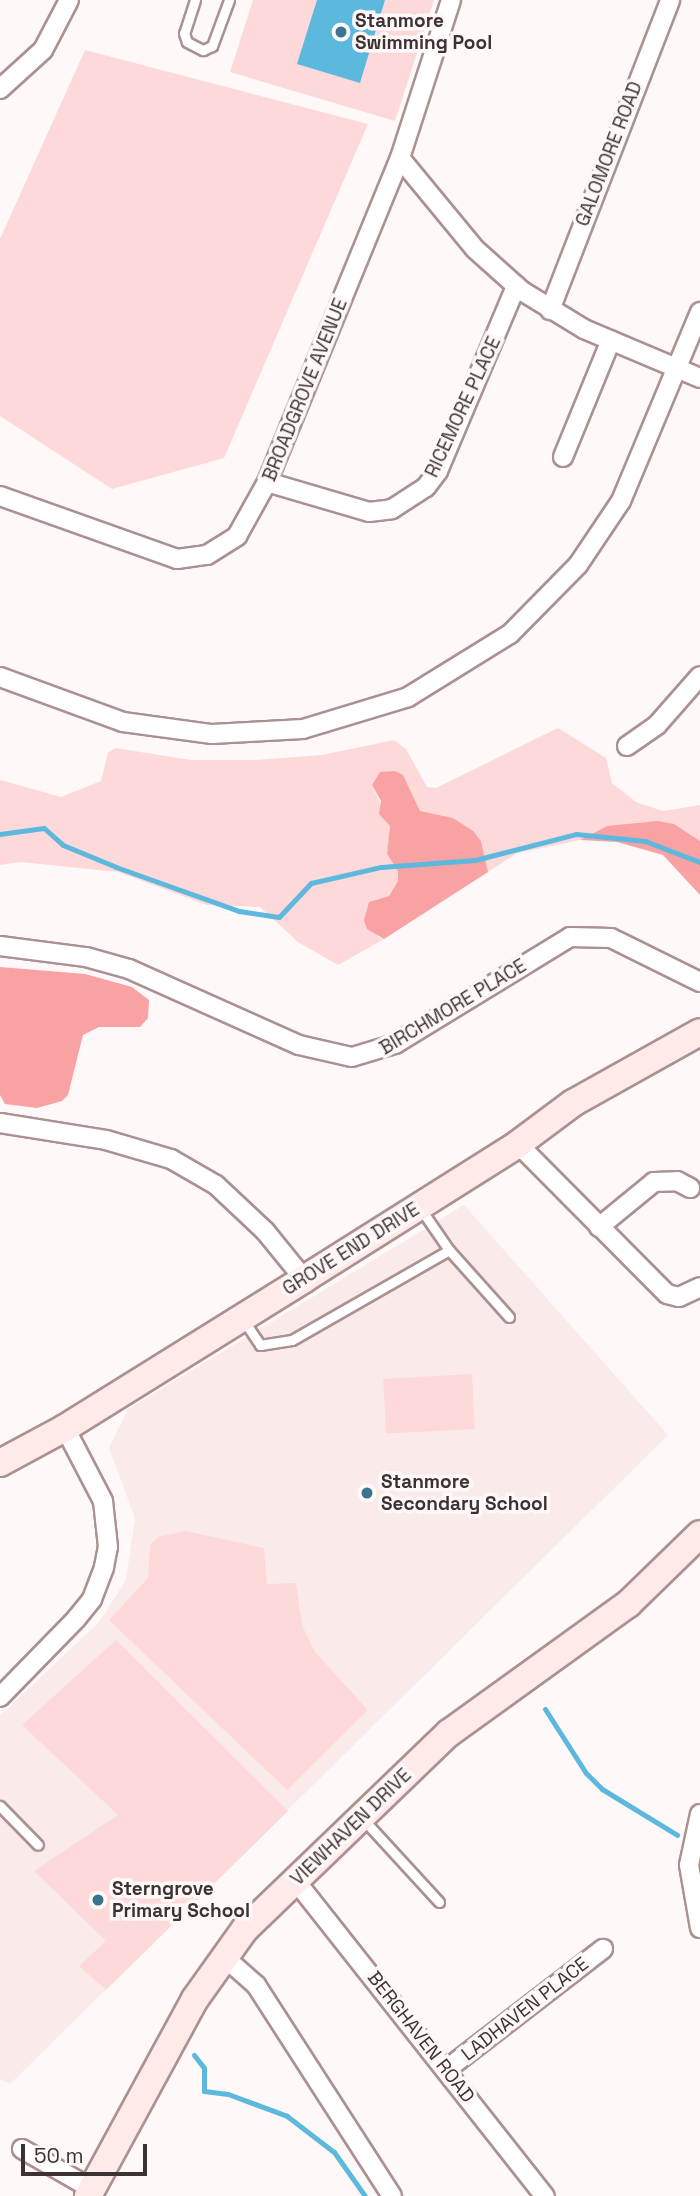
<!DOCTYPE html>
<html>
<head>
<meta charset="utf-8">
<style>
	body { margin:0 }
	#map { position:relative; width:700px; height:2196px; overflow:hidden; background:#fef8f8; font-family:"Space Grotesk",sans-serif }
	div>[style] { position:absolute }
	.built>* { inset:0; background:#faebea }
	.green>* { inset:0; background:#fed9d9; transform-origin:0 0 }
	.forest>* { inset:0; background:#f8a2a4 }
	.water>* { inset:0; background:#5db8de }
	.stream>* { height:5px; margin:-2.5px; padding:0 2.5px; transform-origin:2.5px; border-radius:2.5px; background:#5db8de }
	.roads { filter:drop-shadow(2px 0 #ab9191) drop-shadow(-2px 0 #ab9191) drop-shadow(0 2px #ab9191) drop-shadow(0 -2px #ab9191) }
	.lane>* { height:9px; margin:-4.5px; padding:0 4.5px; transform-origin:4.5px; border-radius:4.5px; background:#fff }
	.street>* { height:18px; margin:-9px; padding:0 9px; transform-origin:9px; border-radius:9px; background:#fff }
	.secondary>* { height:26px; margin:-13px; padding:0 13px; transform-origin:13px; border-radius:13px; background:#ffeaea }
	.dots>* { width:19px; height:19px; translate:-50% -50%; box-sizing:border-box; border:4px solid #fef8f8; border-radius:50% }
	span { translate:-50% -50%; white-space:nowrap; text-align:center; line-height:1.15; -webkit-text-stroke:7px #fef8f8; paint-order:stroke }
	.poi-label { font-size:19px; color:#3d3232; font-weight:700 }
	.left { translate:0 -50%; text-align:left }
	.street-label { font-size:19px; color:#3d3232 }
	.scale { position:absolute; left:21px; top:2144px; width:126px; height:32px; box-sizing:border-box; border:4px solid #3d3232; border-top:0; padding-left:9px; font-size:21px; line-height:24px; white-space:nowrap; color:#3d3232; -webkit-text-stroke:5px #fef8f8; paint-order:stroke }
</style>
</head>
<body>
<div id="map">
	<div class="built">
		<i style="clip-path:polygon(464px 1205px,668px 1435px,10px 2084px,0 2079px,0 1716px,99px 1622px,126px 1580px,135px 1518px,109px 1448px,128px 1409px)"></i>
	</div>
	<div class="green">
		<i style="clip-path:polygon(253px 0,434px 0,395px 121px,230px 72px)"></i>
		<i style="clip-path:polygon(85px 50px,368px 124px,224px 458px,112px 489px,0 416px,0 239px)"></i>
		<i style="clip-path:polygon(558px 728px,606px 758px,612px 783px,636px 802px,663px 811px,700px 805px,700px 841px,673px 824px,607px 826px,580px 840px,517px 853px,488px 872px,481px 841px,453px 818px,420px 811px,403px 775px,372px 785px,390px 826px,387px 854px,398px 870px,398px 881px,389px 896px,369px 902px,378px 937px,384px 939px,338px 965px,298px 942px,260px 907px,207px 905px,118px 872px,21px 862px,0 865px,0 780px,61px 797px,101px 781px,108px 753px,115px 748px,191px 760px,255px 760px,322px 755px,394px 740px,406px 749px,427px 787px,436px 788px)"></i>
		<i style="left:472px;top:1374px;width:55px;height:89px;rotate:87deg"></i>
		<i style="clip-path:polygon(186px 1531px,264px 1548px,267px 1584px,296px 1583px,302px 1625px,315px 1652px,368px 1710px,287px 1790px,109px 1620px,148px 1578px,150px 1545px,158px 1537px)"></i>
		<i style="clip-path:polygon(116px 1640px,288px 1811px,106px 1990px,79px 1966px,106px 1941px,34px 1871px,118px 1815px,22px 1725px)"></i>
	</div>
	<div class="forest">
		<i style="clip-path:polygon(395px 771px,403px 775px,420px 811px,453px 818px,473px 831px,481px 841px,488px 872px,384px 939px,367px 929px,364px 920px,369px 902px,389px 896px,398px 881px,398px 871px,387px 854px,390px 826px,379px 814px,381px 801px,372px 785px,380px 772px)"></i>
		<i style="clip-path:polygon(658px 821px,674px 824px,700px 841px,700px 895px,663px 855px,617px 842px,580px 840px,607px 826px)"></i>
		<i style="clip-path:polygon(0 967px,85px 974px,132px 987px,149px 1000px,148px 1018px,140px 1027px,99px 1027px,83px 1035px,68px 1095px,62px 1101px,37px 1108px,5px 1104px,0 1095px)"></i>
	</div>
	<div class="water">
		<i style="clip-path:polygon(317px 0,385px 0,360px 83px,297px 64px)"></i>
	</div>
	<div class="stream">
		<i style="left:0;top:834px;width:44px;rotate:-7.8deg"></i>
		<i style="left:44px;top:828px;width:25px;rotate:42deg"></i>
		<i style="left:63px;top:845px;width:57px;rotate:22.5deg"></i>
		<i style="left:116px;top:867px;width:131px;rotate:19.7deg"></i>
		<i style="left:239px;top:911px;width:40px;rotate:8.5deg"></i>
		<i style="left:279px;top:917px;width:47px;rotate:-46.7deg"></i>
		<i style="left:311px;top:883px;width:72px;rotate:-12.9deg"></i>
		<i style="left:381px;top:867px;width:94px;rotate:-4.3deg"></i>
		<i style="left:475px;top:860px;width:104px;rotate:-14.4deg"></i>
		<i style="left:576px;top:834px;width:69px;rotate:5.8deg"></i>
		<i style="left:645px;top:841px;width:59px;rotate:20.9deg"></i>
		<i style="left:545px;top:1709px;width:76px;rotate:57.4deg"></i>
		<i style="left:586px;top:1773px;width:23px;rotate:45deg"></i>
		<i style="left:602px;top:1789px;width:88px;rotate:31.5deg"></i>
		<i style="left:194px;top:2055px;width:16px;rotate:52deg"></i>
		<i style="left:204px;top:2068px;width:23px;rotate:90deg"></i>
		<i style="left:204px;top:2091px;width:24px;rotate:7deg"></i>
		<i style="left:228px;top:2094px;width:63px;rotate:20.4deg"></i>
		<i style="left:287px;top:2116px;width:59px;rotate:37.5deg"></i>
		<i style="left:334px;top:2152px;width:54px;rotate:54.8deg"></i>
	</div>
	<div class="roads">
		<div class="lane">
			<i style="left:195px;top:0;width:35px;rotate:108deg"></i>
			<i style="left:184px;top:33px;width:9px;rotate:72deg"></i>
			<i style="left:187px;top:42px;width:18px;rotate:27deg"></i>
			<i style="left:203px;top:50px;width:10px;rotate:-24deg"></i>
			<i style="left:212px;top:46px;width:49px;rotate:-69.7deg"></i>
			<i style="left:449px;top:1250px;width:90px;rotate:48.2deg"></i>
			<i style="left:244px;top:1321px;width:29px;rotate:56deg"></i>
			<i style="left:260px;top:1345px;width:32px;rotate:-9deg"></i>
			<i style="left:292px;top:1340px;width:181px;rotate:-29.8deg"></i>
			<i style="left:449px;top:1250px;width:51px;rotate:-124.6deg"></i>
			<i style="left:0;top:1806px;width:54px;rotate:45.7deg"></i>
			<i style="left:362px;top:1818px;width:114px;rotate:47.5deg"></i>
		</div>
		<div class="street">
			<i style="left:0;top:89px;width:58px;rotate:-42.2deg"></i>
			<i style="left:43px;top:50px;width:56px;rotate:-62.5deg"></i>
			<i style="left:400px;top:158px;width:118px;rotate:50.5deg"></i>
			<i style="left:475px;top:249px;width:63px;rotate:41.8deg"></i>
			<i style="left:522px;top:291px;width:73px;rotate:31.5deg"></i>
			<i style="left:584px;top:329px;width:126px;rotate:22.9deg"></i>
			<i style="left:550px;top:310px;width:332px;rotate:-68.8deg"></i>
			<i style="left:563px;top:457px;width:126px;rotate:-67.7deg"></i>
			<i style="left:267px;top:482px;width:106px;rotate:16.4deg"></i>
			<i style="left:369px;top:512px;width:23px;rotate:-7deg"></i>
			<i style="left:392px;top:509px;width:40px;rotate:-32.9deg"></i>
			<i style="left:426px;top:487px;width:20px;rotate:-53deg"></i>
			<i style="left:438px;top:471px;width:201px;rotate:-67.1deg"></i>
			<i style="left:0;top:496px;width:188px;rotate:19.6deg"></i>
			<i style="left:177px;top:559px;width:30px;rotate:-8deg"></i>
			<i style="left:207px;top:555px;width:36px;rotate:-32deg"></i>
			<i style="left:237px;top:536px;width:62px;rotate:-60.9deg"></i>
			<i style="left:267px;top:482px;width:350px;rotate:-67.7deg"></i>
			<i style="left:400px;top:158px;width:166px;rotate:-72.1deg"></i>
			<i style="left:0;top:677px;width:131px;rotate:20.1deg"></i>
			<i style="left:123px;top:722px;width:90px;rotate:7.7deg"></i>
			<i style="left:212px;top:734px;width:91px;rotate:-3.1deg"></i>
			<i style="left:303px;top:729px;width:110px;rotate:-16.9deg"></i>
			<i style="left:408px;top:697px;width:120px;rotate:-31.7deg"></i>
			<i style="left:510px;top:634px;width:97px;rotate:-45.4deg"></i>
			<i style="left:578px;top:565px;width:77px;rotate:-56.1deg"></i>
			<i style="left:621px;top:501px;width:205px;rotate:-67.3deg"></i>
			<i style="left:627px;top:746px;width:37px;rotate:-35deg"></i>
			<i style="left:657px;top:725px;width:65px;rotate:-48.7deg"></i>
			<i style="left:0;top:946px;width:87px;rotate:7.3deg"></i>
			<i style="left:86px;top:957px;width:45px;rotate:15.6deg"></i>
			<i style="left:129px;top:969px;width:186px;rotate:24.1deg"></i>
			<i style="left:299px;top:1045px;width:54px;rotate:12.8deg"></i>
			<i style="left:352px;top:1057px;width:45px;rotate:-16.8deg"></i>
			<i style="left:395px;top:1044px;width:205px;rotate:-31.4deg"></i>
			<i style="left:570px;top:937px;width:41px;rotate:1.4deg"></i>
			<i style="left:611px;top:938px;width:99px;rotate:26.3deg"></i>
			<i style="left:0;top:1123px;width:107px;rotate:9.1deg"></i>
			<i style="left:106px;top:1140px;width:68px;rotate:16.3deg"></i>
			<i style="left:171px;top:1159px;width:52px;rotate:30deg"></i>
			<i style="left:216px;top:1185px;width:67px;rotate:43.2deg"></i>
			<i style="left:265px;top:1231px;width:62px;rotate:50.9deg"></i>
			<i style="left:518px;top:1144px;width:211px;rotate:45.2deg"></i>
			<i style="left:667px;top:1294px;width:12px;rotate:14deg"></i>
			<i style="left:679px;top:1297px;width:23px;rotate:-25deg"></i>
			<i style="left:599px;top:1227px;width:71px;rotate:-39.3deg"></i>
			<i style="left:654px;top:1182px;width:23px;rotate:-2deg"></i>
			<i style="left:677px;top:1181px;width:15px;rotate:28deg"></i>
			<i style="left:0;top:1697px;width:109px;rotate:-45.7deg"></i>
			<i style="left:76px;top:1619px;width:26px;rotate:-51deg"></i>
			<i style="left:92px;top:1599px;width:34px;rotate:-69deg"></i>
			<i style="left:104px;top:1567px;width:20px;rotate:-79deg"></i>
			<i style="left:108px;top:1547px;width:46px;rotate:-96.2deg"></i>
			<i style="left:103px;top:1501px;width:82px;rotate:-117.5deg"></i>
			<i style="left:700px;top:1814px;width:52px;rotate:102.2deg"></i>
			<i style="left:689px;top:1865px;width:64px;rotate:80.1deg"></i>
			<i style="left:295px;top:1880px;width:403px;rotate:51.7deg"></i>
			<i style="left:223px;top:1956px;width:44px;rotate:41.3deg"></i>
			<i style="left:256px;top:1985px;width:251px;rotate:57.2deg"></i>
			<i style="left:447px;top:2069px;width:197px;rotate:-37.6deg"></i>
			<i style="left:22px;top:2149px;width:81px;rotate:29.7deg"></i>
		</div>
		<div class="secondary">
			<i style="left:0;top:1463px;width:74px;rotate:-28.3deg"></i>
			<i style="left:65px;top:1428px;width:282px;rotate:-31.9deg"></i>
			<i style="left:304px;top:1279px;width:253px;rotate:-32.2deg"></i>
			<i style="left:518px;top:1144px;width:69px;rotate:-36.7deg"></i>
			<i style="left:573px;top:1103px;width:145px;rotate:-29.2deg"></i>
			<i style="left:88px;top:2196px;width:224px;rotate:-61.5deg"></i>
			<i style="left:195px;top:1999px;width:86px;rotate:-54.5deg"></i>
			<i style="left:245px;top:1929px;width:283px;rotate:-43.9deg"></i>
			<i style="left:449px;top:1733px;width:221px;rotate:-35.8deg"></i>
			<i style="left:628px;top:1604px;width:100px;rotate:-44.2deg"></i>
		</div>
	</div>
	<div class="dots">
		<i style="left:341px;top:32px;background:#3a758d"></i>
		<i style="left:367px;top:1493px;background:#3a758d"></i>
		<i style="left:98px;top:1900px;background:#3a758d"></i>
	</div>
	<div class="poi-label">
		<span class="left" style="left:355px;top:32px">Stanmore<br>Swimming Pool</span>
		<span class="left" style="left:381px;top:1493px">Stanmore<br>Secondary School</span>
		<span class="left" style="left:112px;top:1900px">Sterngrove<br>Primary School</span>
	</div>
	<div class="street-label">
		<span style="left:609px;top:154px;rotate:-69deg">GALOMORE ROAD</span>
		<span style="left:305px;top:390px;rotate:-68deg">BROADGROVE AVENUE</span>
		<span style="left:463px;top:407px;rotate:-65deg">RICEMORE PLACE</span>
		<span style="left:453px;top:1007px;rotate:-31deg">BIRCHMORE PLACE</span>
		<span style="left:351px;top:1249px;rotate:-32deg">GROVE END DRIVE</span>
		<span style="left:351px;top:1827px;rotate:-44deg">VIEWHAVEN DRIVE</span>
		<span style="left:525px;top:2009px;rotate:-38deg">LADHAVEN PLACE</span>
		<span style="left:421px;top:2037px;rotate:52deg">BERGHAVEN ROAD</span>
	</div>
	<div class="scale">50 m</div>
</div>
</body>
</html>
